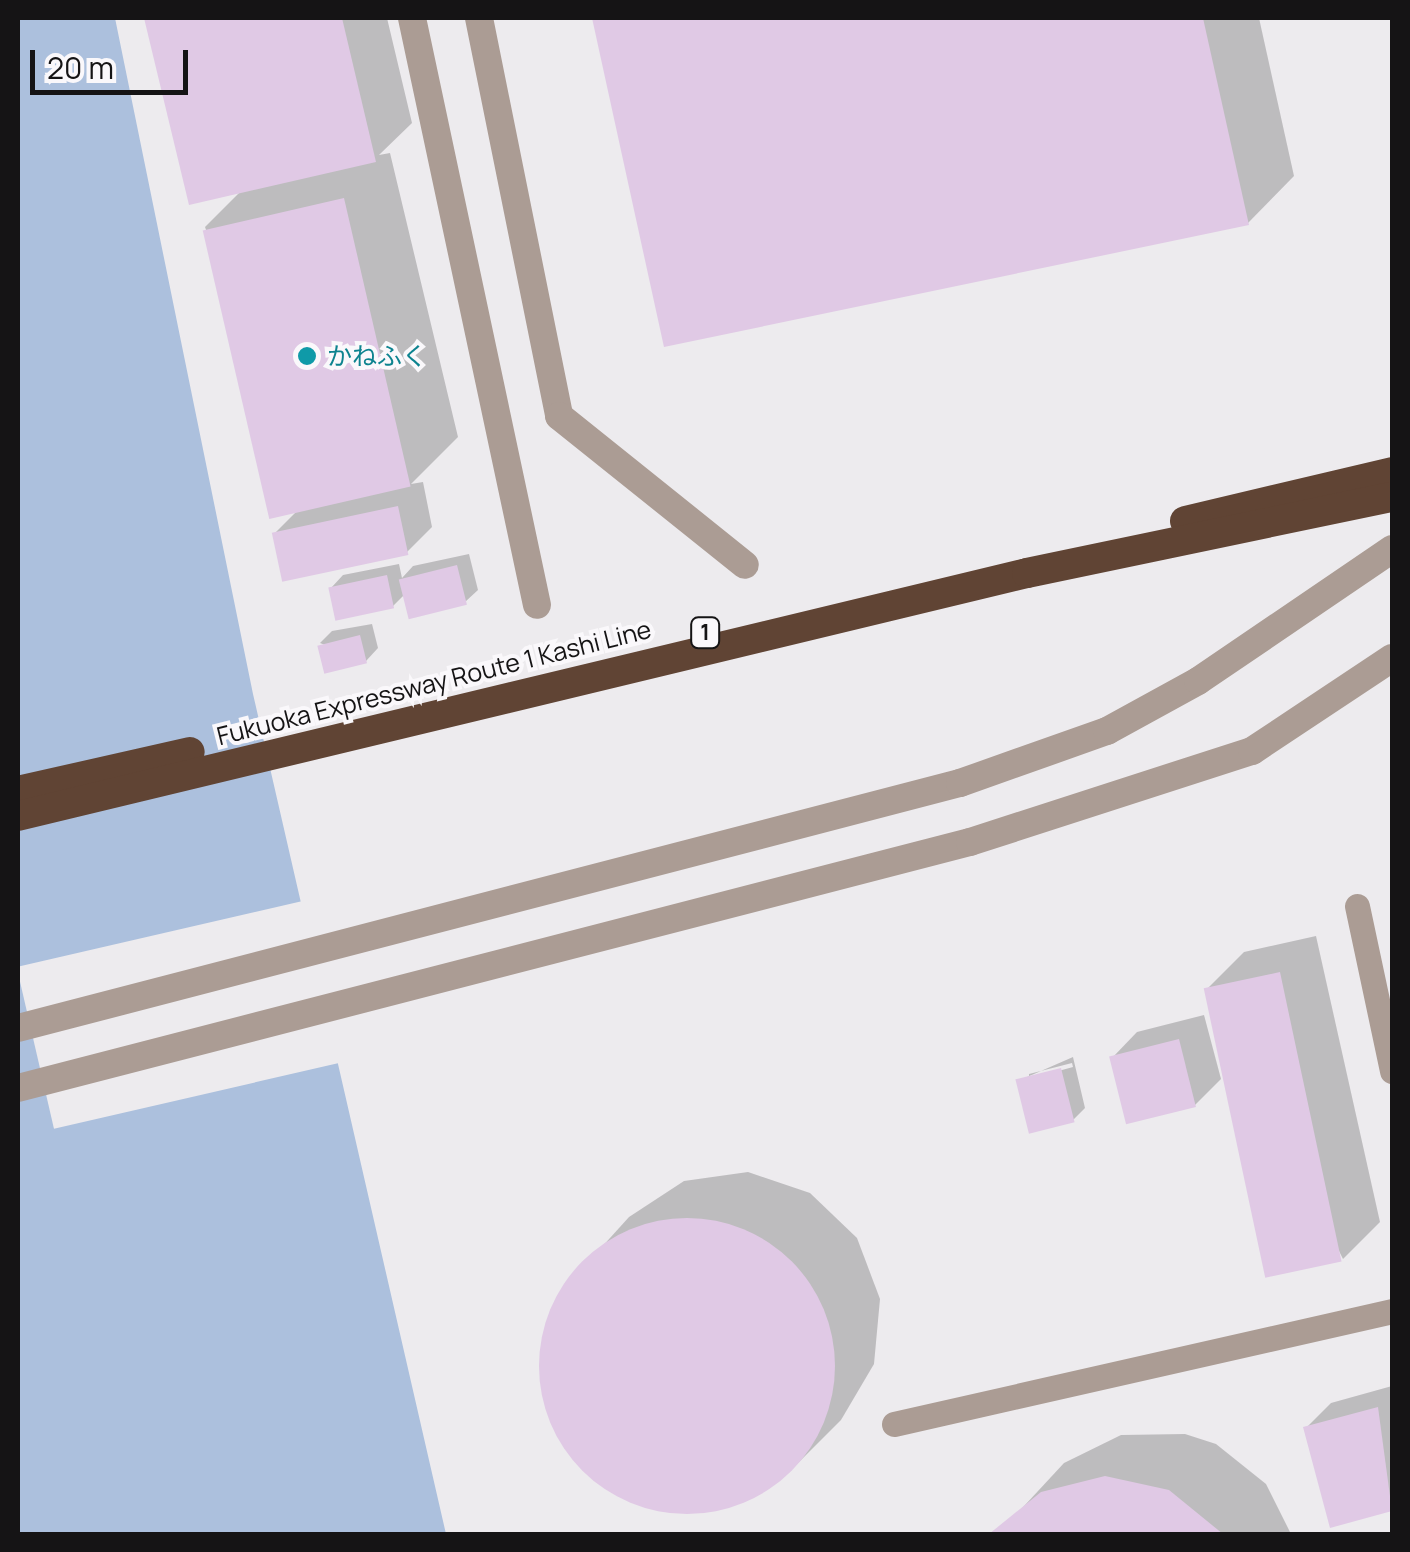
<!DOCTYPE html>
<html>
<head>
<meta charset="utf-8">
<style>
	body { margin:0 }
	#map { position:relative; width:1410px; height:1552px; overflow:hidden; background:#edebee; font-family:Manrope,"Noto Sans JP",sans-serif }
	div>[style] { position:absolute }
	.water>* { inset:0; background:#acc0dd }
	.pier>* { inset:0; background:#edebee; transform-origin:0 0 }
	.shadow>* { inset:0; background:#0003 }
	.building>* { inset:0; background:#e0c9e5; transform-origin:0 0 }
	.round { border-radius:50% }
	.service>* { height:25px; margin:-12.5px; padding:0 12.5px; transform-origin:12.5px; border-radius:12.5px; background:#ab9c94 }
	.minor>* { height:28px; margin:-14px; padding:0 14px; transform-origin:14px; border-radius:14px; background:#ab9c94 }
	.tertiary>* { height:28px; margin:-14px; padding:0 14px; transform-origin:14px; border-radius:14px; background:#ab9c94 }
	.motorway>* { height:30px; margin:-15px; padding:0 15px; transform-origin:15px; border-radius:15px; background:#604434 }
	.dots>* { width:28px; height:28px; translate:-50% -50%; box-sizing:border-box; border:5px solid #faf8fb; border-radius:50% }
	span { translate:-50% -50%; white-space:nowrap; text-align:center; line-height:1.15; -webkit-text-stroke:8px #faf8fb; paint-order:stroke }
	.shield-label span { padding:2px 8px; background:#faf8fb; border:2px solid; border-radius:8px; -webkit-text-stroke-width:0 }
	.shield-label { font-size:22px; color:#151415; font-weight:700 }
	.culture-label { font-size:25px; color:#0d838f }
	.left { translate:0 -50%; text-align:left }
	.street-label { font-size:25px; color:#151415 }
	.frame { position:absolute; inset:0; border:20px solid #151415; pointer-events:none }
	.scale { position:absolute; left:30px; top:50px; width:158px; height:45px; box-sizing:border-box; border:5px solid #151415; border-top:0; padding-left:12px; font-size:30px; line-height:35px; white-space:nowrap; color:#151415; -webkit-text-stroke:8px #faf8fb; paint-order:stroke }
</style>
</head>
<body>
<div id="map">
	<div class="water">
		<i style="clip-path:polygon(18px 18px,115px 18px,253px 694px,446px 1534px,18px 1534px)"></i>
	</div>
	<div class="pier">
		<i style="left:307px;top:900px;width:166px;height:298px;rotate:77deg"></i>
	</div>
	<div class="shadow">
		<i style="clip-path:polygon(147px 18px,387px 18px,412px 123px,379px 155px,390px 153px,458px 437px,411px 484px,423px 482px,432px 527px,407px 552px,275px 533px,304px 504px,205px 227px,242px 190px,191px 202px)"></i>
		<i style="clip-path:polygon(595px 18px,1259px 18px,1294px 176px,1248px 223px,666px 344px)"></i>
		<i style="clip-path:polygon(469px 554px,478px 590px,465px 602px,405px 594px,393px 606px,331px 588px,343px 575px,399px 564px,402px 578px,413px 566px)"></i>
		<i style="clip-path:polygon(372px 624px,378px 648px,366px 661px,320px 643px,332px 631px)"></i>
		<i style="clip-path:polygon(1316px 936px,1380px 1222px,1343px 1259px,1207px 989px,1244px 952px)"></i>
		<i style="clip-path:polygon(1204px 1015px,1221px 1079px,1195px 1105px,1112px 1058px,1137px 1032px)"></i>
		<i style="clip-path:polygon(evenodd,1073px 1057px,1085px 1108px,1073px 1120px,1018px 1081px,1073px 1057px,1072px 1063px,1073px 1067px,1029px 1079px,1029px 1074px,1072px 1063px)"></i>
		<i style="clip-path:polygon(748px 1172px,810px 1193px,857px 1238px,880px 1299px,874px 1364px,841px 1420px,794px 1467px,740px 1503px,675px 1512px,613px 1491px,566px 1446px,542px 1353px,562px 1291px,629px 1217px,684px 1181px)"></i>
		<i style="clip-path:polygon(1392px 1386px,1392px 1508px,1331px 1525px,1306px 1428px,1331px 1403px)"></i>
		<i style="clip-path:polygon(1185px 1434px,1216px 1444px,1266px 1484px,1291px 1534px,998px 1534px,1064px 1463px,1121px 1435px)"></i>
	</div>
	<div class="building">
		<i style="clip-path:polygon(144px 18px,342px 18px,376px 162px,189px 205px)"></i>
		<i style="clip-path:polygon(592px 18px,1203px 18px,1249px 225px,664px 347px)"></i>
		<i style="left:344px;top:198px;width:296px;height:145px;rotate:77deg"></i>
		<i style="left:398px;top:506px;width:50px;height:129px;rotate:78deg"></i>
		<i style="left:457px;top:565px;width:41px;height:60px;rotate:76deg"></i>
		<i style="left:387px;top:575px;width:34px;height:60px;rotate:78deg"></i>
		<i style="left:360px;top:635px;width:29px;height:44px;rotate:76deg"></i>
		<i style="left:1280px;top:972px;width:296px;height:78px;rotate:78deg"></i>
		<i style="left:1179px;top:1039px;width:70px;height:72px;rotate:76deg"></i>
		<i style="left:1061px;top:1068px;width:56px;height:47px;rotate:76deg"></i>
		<i class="round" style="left:539px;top:1218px;width:296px;height:296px"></i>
		<i style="clip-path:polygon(1378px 1407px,1392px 1511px,1330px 1528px,1303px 1427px)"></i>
		<i style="clip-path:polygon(1105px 1476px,1169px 1490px,1223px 1534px,989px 1534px,1041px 1492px)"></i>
	</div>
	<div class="service">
		<i style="left:1357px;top:906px;width:169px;rotate:78deg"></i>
		<i style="left:894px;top:1424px;width:511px;rotate:-12.78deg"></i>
	</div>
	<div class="minor">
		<i style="left:412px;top:18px;width:600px;rotate:77.98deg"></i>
		<i style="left:479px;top:18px;width:406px;rotate:78.6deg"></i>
		<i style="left:559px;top:416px;width:238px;rotate:38.7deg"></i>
	</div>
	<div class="tertiary">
		<i style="left:18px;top:1028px;width:973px;rotate:-14.58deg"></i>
		<i style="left:960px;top:783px;width:156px;rotate:-19.5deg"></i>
		<i style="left:1107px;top:731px;width:104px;rotate:-28.8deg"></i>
		<i style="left:1198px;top:681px;width:235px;rotate:-34.2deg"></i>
		<i style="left:18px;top:1088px;width:983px;rotate:-14.49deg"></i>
		<i style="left:970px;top:842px;width:296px;rotate:-17.9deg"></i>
		<i style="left:1252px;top:751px;width:168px;rotate:-33.6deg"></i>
	</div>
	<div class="motorway">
		<i style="left:1185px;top:521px;width:213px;rotate:-13.3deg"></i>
		<i style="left:18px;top:791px;width:176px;rotate:-12.8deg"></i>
		<i style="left:18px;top:816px;width:1038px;rotate:-13.54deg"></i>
		<i style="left:1027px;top:573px;width:373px;rotate:-11.8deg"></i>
	</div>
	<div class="dots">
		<i style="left:307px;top:356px;background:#0f9aa8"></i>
	</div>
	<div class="shield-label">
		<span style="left:705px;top:633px">1</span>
	</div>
	<div class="culture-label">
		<span class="left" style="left:327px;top:356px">かねふく</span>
	</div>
	<div class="street-label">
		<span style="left:434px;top:683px;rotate:-14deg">Fukuoka Expressway Route 1 Kashi Line</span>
	</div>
	<div class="frame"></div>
	<div class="scale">20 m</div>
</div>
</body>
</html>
